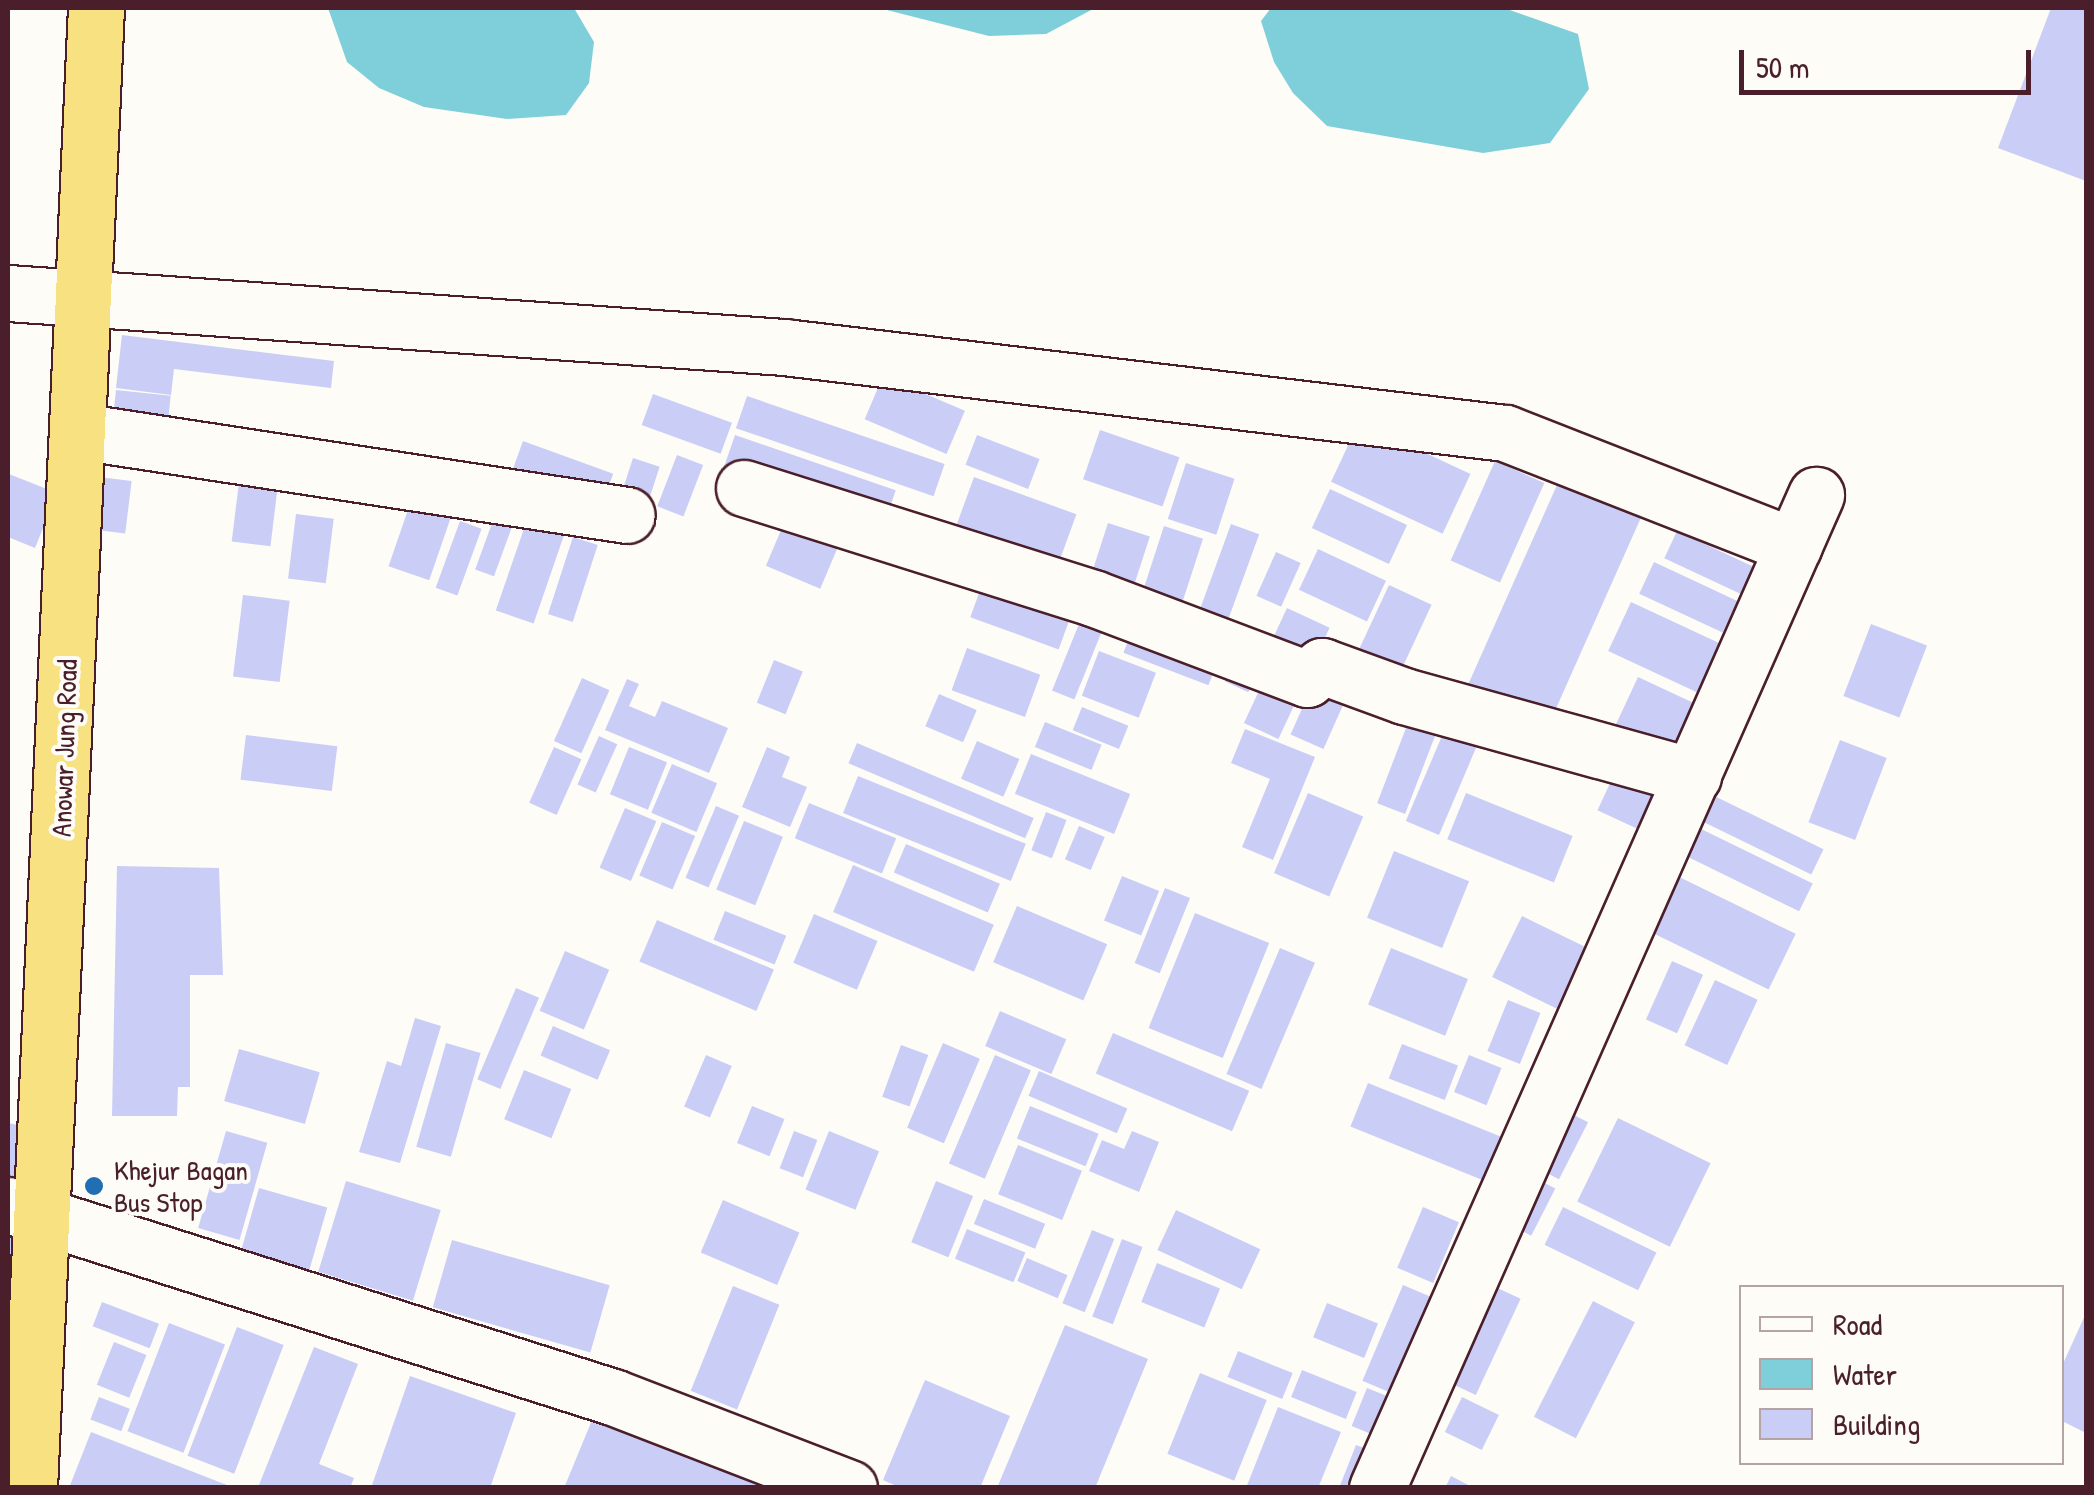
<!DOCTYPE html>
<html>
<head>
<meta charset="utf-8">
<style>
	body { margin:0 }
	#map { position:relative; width:2094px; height:1495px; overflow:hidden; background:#fdfcf7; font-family:"Patrick Hand",sans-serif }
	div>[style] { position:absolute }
	.water>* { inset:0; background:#7fcfda }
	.building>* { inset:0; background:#cacef7; transform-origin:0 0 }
	.roads { filter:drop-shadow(2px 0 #4a1f2b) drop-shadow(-2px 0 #4a1f2b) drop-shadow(0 2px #4a1f2b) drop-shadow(0 -2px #4a1f2b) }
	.minor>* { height:55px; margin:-27.5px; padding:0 27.5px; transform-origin:27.5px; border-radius:27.5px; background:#fdfcf7 }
	.highway>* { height:55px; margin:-27.5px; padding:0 27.5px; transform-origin:27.5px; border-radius:27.5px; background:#f8e181 }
	.dots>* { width:28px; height:28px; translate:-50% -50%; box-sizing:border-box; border:5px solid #fdfcf7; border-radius:50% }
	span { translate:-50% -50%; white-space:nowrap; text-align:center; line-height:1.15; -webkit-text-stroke:8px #fdfcf7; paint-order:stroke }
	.street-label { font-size:28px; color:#4a1f2b }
	.poi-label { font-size:28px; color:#4a1f2b }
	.left { translate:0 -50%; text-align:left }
	.frame { position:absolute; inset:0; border:10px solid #4a1f2b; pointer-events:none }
	.legend { position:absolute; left:1739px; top:1285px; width:325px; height:180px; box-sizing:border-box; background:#fdfcf7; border:2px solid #b5a4a5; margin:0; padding:12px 18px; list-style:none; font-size:30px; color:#4a1f2b }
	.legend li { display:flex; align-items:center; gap:20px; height:50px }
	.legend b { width:50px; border:2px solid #b5a4a5 }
	.scale { position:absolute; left:1739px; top:50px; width:292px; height:45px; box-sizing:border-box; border:5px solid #4a1f2b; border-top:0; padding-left:12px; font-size:30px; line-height:35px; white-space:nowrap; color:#4a1f2b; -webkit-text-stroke:8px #fdfcf7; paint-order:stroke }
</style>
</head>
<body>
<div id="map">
	<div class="water">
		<i style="clip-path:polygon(328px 8px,574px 8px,594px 42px,589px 83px,566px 115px,507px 119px,424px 107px,379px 88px,347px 62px)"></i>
		<i style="clip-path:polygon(879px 8px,1095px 8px,1046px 34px,989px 36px)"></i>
		<i style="clip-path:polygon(1271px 8px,1504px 8px,1578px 34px,1589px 89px,1550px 143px,1483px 153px,1327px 126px,1293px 93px,1274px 62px,1261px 21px)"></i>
	</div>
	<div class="building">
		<i style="clip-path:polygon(2051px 8px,2086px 8px,2086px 181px,1998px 148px)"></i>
		<i style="clip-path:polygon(122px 335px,334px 361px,331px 388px,174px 369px,171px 395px,116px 388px)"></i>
		<i style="left:883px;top:376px;width:89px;height:47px;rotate:23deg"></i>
		<i style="left:116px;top:390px;width:55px;height:42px;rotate:6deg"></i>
		<i style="left:653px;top:394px;width:84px;height:33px;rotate:20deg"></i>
		<i style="left:747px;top:396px;width:209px;height:34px;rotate:19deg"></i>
		<i style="left:1359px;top:422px;width:123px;height:66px;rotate:25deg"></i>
		<i style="left:1100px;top:430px;width:84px;height:52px;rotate:19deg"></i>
		<i style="left:735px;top:435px;width:170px;height:37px;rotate:19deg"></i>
		<i style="left:977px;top:435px;width:67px;height:32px;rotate:21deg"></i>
		<i style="left:523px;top:441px;width:96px;height:31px;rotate:20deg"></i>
		<i style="left:677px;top:455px;width:28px;height:55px;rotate:21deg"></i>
		<i style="left:633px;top:458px;width:28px;height:41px;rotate:18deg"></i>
		<i style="left:1495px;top:461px;width:54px;height:109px;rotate:24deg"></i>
		<i style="left:1186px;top:463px;width:51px;height:59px;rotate:18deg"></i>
		<i style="clip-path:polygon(9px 474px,57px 493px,35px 548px,8px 537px)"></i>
		<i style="left:240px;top:474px;width:39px;height:68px;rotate:7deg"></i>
		<i style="left:83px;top:475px;width:49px;height:53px;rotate:7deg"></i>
		<i style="left:1561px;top:476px;width:90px;height:230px;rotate:24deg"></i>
		<i style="left:974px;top:477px;width:109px;height:74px;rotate:20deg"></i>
		<i style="left:1330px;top:489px;width:85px;height:43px;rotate:25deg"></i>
		<i style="left:411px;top:501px;width:43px;height:69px;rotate:19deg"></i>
		<i style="left:296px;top:514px;width:38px;height:65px;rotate:7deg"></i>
		<i style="left:529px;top:514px;width:40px;height:102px;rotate:19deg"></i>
		<i style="left:495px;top:515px;width:20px;height:58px;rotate:20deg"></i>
		<i style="left:787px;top:516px;width:59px;height:54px;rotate:23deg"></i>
		<i style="left:460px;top:521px;width:23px;height:71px;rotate:20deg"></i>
		<i style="left:1108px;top:523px;width:44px;height:65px;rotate:18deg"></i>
		<i style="left:1231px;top:524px;width:30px;height:92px;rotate:20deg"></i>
		<i style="left:1164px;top:526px;width:41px;height:86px;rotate:18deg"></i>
		<i style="left:1677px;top:531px;width:88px;height:30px;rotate:25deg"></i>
		<i style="left:573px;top:537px;width:26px;height:81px;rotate:18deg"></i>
		<i style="left:1318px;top:549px;width:75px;height:45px;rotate:25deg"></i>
		<i style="left:1276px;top:552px;width:27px;height:48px;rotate:24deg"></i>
		<i style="left:1654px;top:562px;width:92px;height:35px;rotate:25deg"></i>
		<i style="left:986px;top:574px;width:94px;height:46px;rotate:20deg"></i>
		<i style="left:1389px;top:585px;width:47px;height:92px;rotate:25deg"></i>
		<i style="left:243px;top:595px;width:47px;height:82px;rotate:7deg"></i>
		<i style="left:1631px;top:602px;width:99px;height:54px;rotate:25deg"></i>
		<i style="left:1287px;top:608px;width:47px;height:52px;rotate:25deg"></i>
		<i style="left:1085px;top:609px;width:24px;height:88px;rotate:22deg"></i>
		<i style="left:1136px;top:620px;width:91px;height:35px;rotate:21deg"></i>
		<i style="left:1871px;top:624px;width:60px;height:77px;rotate:21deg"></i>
		<i style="left:967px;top:648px;width:78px;height:45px;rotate:20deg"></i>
		<i style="left:1099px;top:651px;width:61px;height:48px;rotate:21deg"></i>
		<i style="left:1237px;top:655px;width:26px;height:29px;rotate:25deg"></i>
		<i style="left:774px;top:660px;width:31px;height:46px;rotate:22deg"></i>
		<i style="left:1271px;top:665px;width:38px;height:64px;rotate:25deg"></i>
		<i style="left:1317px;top:675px;width:36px;height:65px;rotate:24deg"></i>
		<i style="left:1638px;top:677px;width:65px;height:56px;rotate:25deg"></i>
		<i style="left:582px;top:678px;width:30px;height:69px;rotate:24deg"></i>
		<i style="clip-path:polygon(627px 679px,639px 684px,629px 706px,655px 717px,662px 701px,728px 728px,709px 773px,605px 730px)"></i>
		<i style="left:939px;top:694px;width:41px;height:35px;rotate:23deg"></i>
		<i style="left:1082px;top:707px;width:50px;height:25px;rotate:22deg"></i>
		<i style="left:1414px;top:707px;width:30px;height:103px;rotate:21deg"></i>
		<i style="left:1450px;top:717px;width:36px;height:113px;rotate:23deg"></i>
		<i style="left:1045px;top:722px;width:61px;height:27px;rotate:22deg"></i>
		<i style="clip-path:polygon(1245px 729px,1315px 757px,1273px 860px,1242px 847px,1270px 779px,1231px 763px)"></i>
		<i style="left:246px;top:735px;width:92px;height:45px;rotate:7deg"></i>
		<i style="left:599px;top:736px;width:20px;height:53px;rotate:24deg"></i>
		<i style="left:1840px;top:740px;width:50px;height:88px;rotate:21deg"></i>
		<i style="left:977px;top:741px;width:46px;height:41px;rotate:23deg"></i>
		<i style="left:857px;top:743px;width:192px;height:22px;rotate:23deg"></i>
		<i style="left:554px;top:747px;width:30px;height:61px;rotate:24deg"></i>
		<i style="left:629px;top:747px;width:41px;height:51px;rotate:22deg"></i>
		<i style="clip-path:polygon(767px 747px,790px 757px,782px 777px,807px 787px,790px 827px,742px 807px)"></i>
		<i style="left:1031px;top:754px;width:107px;height:43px;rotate:22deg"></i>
		<i style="left:672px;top:764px;width:49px;height:53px;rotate:23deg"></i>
		<i style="left:1619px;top:764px;width:54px;height:51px;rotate:25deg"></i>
		<i style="left:858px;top:776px;width:181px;height:40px;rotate:22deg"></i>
		<i style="left:1704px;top:791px;width:133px;height:28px;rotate:26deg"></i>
		<i style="left:1308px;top:793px;width:60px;height:87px;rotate:23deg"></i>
		<i style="left:1466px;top:793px;width:115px;height:50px;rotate:22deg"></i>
		<i style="left:809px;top:803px;width:94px;height:38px;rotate:22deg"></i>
		<i style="left:716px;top:806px;width:25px;height:78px;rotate:23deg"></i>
		<i style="left:625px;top:808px;width:34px;height:65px;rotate:23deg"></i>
		<i style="left:1046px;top:812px;width:22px;height:41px;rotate:21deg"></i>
		<i style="left:744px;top:821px;width:42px;height:74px;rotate:22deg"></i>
		<i style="left:662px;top:822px;width:36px;height:58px;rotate:23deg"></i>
		<i style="left:1079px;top:826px;width:28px;height:36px;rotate:23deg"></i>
		<i style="left:1695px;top:826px;width:131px;height:31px;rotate:26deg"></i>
		<i style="left:906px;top:844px;width:102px;height:31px;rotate:23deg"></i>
		<i style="left:1394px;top:851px;width:81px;height:72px;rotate:22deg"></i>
		<i style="left:853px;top:865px;width:153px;height:51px;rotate:23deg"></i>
		<i style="clip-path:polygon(117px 866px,219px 868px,223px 975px,190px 975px,190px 1087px,178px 1087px,177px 1116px,112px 1116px)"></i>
		<i style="left:1669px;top:872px;width:141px;height:62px;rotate:26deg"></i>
		<i style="left:1122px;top:876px;width:40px;height:48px;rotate:22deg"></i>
		<i style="left:1165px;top:888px;width:27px;height:81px;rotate:22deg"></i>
		<i style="left:1017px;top:906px;width:98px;height:61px;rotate:23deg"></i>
		<i style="left:725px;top:911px;width:66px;height:31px;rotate:22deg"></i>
		<i style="left:1195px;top:913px;width:80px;height:124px;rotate:22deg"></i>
		<i style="left:814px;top:914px;width:69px;height:53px;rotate:23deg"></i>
		<i style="left:1522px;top:916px;width:82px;height:68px;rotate:26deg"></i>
		<i style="left:657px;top:920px;width:127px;height:45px;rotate:23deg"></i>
		<i style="left:1280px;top:948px;width:38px;height:137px;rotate:23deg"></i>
		<i style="left:1391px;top:948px;width:83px;height:61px;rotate:22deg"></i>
		<i style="left:565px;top:951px;width:48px;height:65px;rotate:23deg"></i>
		<i style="left:1672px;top:961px;width:34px;height:64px;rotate:24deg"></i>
		<i style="left:1715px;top:980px;width:47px;height:72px;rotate:25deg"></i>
		<i style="left:516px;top:988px;width:25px;height:99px;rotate:23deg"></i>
		<i style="left:1508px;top:1000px;width:35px;height:55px;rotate:22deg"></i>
		<i style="left:1000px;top:1011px;width:72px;height:38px;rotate:23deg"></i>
		<i style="clip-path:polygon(415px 1018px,441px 1026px,400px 1163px,359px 1152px,387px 1061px,401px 1066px)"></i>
		<i style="left:553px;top:1026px;width:62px;height:32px;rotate:23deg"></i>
		<i style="left:1113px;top:1033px;width:148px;height:44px;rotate:23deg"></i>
		<i style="left:446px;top:1043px;width:36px;height:108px;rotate:16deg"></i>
		<i style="left:943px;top:1043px;width:40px;height:92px;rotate:23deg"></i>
		<i style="left:1402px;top:1044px;width:60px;height:37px;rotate:21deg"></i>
		<i style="left:901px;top:1045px;width:29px;height:55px;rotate:20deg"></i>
		<i style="left:239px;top:1049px;width:84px;height:54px;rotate:16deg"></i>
		<i style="left:706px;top:1055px;width:28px;height:56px;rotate:23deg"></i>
		<i style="left:995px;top:1055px;width:39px;height:118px;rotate:23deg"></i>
		<i style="left:1469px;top:1055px;width:35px;height:40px;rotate:22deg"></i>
		<i style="left:524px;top:1070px;width:51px;height:53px;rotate:22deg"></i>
		<i style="left:1039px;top:1071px;width:96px;height:27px;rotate:23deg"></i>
		<i style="left:1368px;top:1083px;width:147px;height:47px;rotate:22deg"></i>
		<i style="left:752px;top:1106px;width:35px;height:40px;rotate:22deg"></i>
		<i style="left:1030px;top:1106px;width:74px;height:35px;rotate:22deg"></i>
		<i style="left:1556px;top:1106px;width:36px;height:64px;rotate:27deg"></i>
		<i style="left:1618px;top:1118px;width:103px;height:93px;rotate:26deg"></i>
		<i style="clip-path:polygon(8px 1123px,27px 1127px,14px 1188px,8px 1187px)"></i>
		<i style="left:226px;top:1131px;width:43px;height:101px;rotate:16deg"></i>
		<i style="left:794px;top:1131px;width:25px;height:40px;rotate:21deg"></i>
		<i style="left:829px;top:1131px;width:54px;height:63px;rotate:22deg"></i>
		<i style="clip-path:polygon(1132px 1131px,1159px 1142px,1139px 1192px,1089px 1171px,1102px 1140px,1124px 1149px)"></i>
		<i style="left:1018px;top:1145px;width:69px;height:53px;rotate:22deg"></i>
		<i style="left:1525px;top:1173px;width:34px;height:53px;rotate:27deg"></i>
		<i style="left:346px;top:1181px;width:99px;height:95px;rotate:17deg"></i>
		<i style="left:936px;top:1181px;width:40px;height:66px;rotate:22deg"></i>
		<i style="left:259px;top:1188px;width:71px;height:67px;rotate:16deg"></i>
		<i style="left:984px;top:1199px;width:66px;height:27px;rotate:22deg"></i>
		<i style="left:723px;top:1200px;width:83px;height:57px;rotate:23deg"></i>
		<i style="left:1423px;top:1207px;width:39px;height:66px;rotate:23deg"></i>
		<i style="left:1563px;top:1207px;width:104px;height:42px;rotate:26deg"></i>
		<i style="left:1176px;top:1210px;width:93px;height:44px;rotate:25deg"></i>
		<i style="clip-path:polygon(8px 1212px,26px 1214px,16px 1277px,8px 1276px)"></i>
		<i style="left:967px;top:1229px;width:63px;height:32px;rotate:22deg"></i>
		<i style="left:1092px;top:1230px;width:24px;height:79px;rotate:22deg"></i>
		<i style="left:1122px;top:1239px;width:22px;height:83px;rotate:21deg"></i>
		<i style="left:452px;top:1240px;width:164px;height:70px;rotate:16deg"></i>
		<i style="left:1027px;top:1258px;width:44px;height:25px;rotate:23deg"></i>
		<i style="left:1157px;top:1263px;width:68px;height:42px;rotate:22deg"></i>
		<i style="left:1478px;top:1279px;width:47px;height:106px;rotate:25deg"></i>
		<i style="left:1403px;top:1285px;width:39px;height:104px;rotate:23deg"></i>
		<i style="left:733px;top:1286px;width:50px;height:113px;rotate:22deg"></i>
		<i style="clip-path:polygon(8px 1288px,17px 1288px,8px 1356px)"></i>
		<i style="left:1593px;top:1301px;width:47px;height:130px;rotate:27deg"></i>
		<i style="left:102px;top:1302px;width:61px;height:26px;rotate:21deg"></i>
		<i style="left:1327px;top:1303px;width:55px;height:37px;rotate:22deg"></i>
		<i style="clip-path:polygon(2086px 1313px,2086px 1433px,2062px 1421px,2062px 1366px)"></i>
		<i style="left:169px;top:1323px;width:60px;height:116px;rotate:21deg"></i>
		<i style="clip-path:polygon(1065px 1325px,1148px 1359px,1095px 1488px,997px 1488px)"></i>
		<i style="left:237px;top:1327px;width:50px;height:138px;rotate:21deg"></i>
		<i style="left:114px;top:1342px;width:35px;height:46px;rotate:22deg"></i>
		<i style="clip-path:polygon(314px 1347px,358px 1364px,319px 1464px,354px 1478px,350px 1488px,266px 1488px,259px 1485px)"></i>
		<i style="left:1238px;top:1351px;width:59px;height:28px;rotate:22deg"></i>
		<i style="left:1302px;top:1370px;width:59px;height:29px;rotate:22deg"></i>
		<i style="left:1200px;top:1373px;width:72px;height:87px;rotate:22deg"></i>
		<i style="clip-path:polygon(410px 1376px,516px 1413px,490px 1488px,371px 1488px)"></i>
		<i style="clip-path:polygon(925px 1380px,1010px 1416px,980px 1488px,901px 1488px,883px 1480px)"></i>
		<i style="left:1367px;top:1388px;width:29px;height:41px;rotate:22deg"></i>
		<i style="left:99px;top:1397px;width:33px;height:24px;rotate:21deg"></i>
		<i style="left:1462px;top:1397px;width:41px;height:39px;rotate:26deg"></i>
		<i style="clip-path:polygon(1278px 1407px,1341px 1432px,1318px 1488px,1246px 1488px)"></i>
		<i style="clip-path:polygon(597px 1408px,790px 1488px,564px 1488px)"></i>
		<i style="clip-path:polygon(91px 1432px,232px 1487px,232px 1488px,69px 1488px)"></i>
		<i style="clip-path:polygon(1356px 1445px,1383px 1455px,1370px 1488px,1339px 1488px)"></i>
		<i style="clip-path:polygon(1451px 1476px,1474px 1488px,1445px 1488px)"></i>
	</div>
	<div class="roads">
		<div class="minor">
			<i style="left:8px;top:293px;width:778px;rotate:3.98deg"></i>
			<i style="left:784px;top:347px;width:726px;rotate:6.8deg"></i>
			<i style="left:1505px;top:433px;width:310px;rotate:21.4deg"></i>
			<i style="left:78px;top:431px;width:555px;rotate:8.7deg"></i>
			<i style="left:744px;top:488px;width:366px;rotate:17.5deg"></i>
			<i style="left:1093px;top:598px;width:229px;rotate:20.7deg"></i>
			<i style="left:1307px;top:679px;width:20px;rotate:-41deg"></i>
			<i style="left:1322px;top:666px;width:87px;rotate:20.1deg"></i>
			<i style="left:1404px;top:696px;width:300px;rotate:15.5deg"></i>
			<i style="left:8px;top:1205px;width:635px;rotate:17.61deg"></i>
			<i style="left:613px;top:1397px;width:253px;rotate:21.1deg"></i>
			<i style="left:1377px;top:1488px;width:1086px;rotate:-66.15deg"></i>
		</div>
		<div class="highway">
			<i style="left:29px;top:1488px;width:1482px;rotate:-87.41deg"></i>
		</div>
	</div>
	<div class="dots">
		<i style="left:94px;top:1186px;background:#1f6fb2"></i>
	</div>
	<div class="street-label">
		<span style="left:64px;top:748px;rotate:-88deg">Anowar Jung Road</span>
	</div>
	<div class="poi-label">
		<span class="left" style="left:114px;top:1186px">Khejur Bagan<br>Bus Stop</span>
	</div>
	<div class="frame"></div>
	<ul class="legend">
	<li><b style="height:12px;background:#fdfcf7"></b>Road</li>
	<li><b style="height:28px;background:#7fcfda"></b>Water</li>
	<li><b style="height:28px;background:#cacef7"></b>Building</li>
	</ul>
	<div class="scale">50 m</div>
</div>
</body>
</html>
